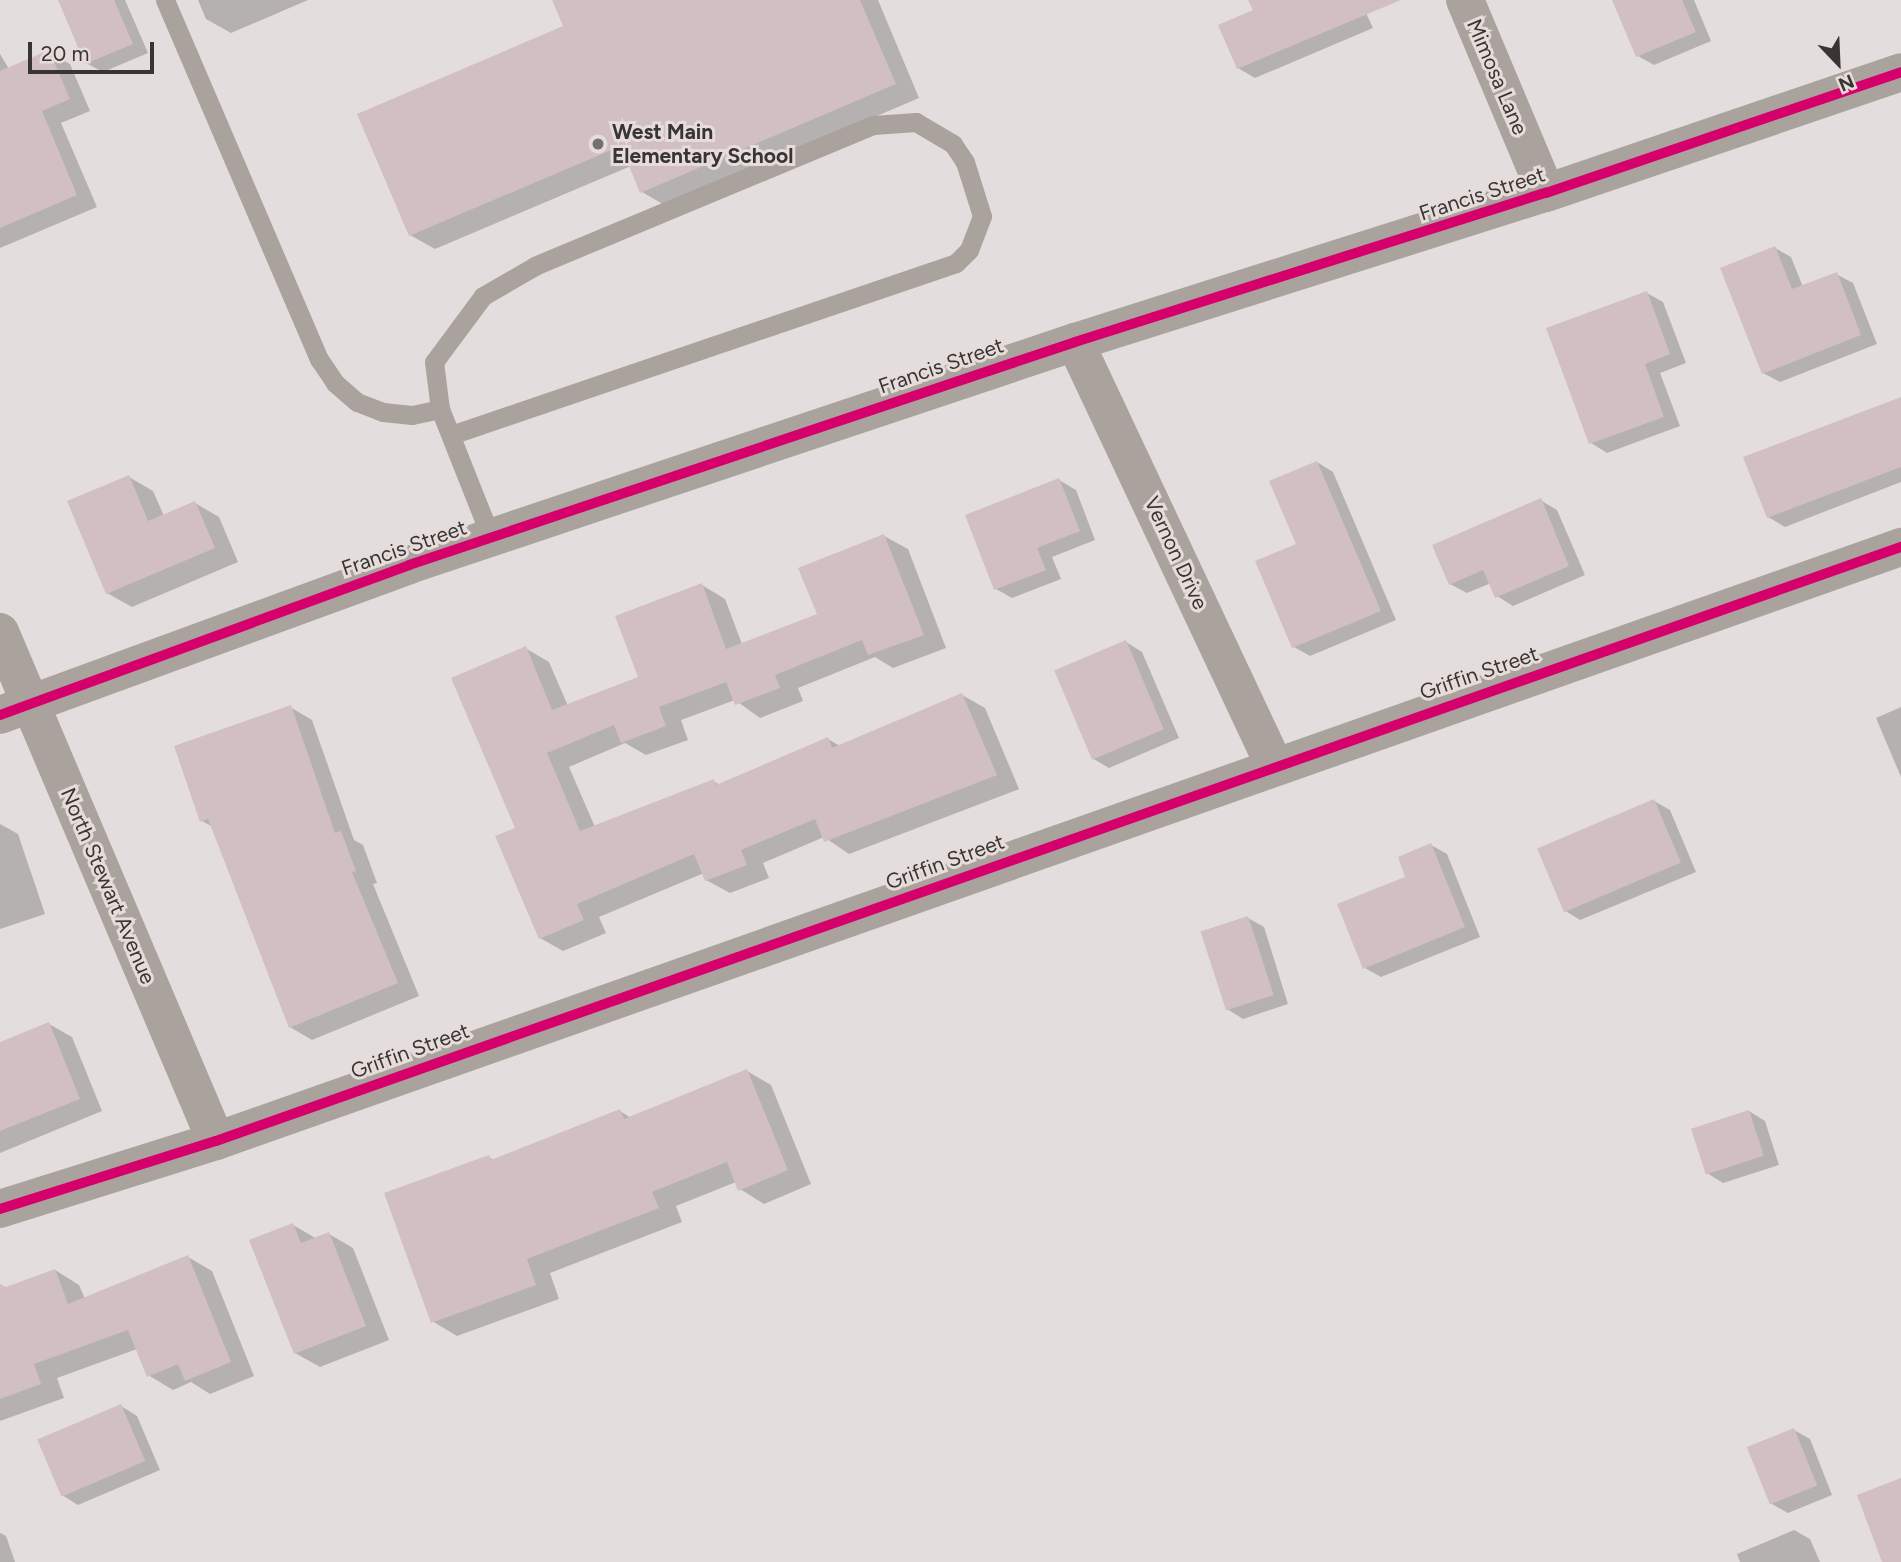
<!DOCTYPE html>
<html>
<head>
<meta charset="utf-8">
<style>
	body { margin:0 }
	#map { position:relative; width:1901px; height:1562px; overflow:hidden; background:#e3dedd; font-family:Figtree,sans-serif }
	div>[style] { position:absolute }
	.shadow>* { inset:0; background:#0003 }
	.building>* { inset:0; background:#d1bfc4; transform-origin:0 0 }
	.lane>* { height:19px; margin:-9.5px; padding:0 9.5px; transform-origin:9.5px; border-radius:9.5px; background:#aaa29c }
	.street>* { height:38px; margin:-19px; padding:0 19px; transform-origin:19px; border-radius:19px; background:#aaa29c }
	.cycleway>* { height:10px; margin:-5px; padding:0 5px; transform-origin:5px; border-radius:5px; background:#d6006c }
	.dots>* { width:19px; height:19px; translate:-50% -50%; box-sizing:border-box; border:4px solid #e6dcda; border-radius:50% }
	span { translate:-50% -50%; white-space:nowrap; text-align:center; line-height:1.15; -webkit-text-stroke:6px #e6dcda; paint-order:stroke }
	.street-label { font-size:21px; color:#393534 }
	.poi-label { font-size:21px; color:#393534; font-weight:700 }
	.left { translate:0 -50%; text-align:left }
	.north { position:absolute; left:1803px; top:28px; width:70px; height:70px; -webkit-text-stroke:5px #e6dcda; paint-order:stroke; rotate:157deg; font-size:19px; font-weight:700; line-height:28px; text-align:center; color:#393534 }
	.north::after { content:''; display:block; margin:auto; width:24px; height:32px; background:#393534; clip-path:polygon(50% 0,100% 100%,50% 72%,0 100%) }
	.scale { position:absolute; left:28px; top:42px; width:126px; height:32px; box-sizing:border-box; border:4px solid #393534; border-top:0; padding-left:9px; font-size:21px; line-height:24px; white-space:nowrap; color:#393534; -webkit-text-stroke:5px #e6dcda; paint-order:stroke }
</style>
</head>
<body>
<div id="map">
	<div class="shadow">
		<i style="clip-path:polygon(60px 0,125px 0,148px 53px,103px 72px,86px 63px)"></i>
		<i style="clip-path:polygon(198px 0,308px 0,231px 33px,206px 19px)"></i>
		<i style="clip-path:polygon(554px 0,878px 0,919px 98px,666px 206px,642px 192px,631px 166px,435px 249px,410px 235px,566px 27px)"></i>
		<i style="clip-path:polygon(1250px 0,1360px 0,1373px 28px,1255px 78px,1238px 68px,1255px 11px)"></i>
		<i style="clip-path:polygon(1614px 0,1694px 0,1711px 41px,1654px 65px,1638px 56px)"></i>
		<i style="clip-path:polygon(49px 52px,70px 64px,90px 111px,61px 123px,97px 207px,0 248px,0 54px,9px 69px)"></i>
		<i style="clip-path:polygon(1775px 248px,1791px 257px,1803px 287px,1836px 274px,1853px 283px,1877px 344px,1780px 382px,1763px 373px)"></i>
		<i style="clip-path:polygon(1647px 293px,1663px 302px,1686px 363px,1660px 373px,1680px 426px,1607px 453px,1591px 443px)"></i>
		<i style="clip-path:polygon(1901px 399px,1901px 482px,1785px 527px,1768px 517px)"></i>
		<i style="clip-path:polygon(1317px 462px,1333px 472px,1396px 620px,1310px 656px,1294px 647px,1298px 545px)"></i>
		<i style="clip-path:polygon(129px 477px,153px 491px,164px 516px,195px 503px,219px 517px,238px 562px,132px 607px,107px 593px)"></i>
		<i style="clip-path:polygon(1059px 480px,1076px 490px,1095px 540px,1052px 557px,1061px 579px,1012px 598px,996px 589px)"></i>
		<i style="clip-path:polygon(1540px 500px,1557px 510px,1585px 575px,1513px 606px,1497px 596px,1491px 583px,1467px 593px,1450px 584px)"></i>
		<i style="clip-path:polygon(884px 536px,908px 549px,946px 648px,893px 668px,875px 657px,798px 688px,803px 701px,760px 718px,735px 700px,681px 720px,688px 740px,646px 755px,625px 743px,569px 767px,595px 827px,713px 781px,720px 785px,828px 739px,840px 746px,962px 695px,985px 708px,1019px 789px,849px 854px,824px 837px,763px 863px,769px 878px,730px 893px,706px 880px,704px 873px,599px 917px,606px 933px,563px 951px,540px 938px,517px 829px,525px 648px,549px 662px,568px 706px,640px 678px,702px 585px,725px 599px,742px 644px,819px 615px)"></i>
		<i style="clip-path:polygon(1126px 642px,1142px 652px,1179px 738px,1109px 768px,1092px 758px)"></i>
		<i style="clip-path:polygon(290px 707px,312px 720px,354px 840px,363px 845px,377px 883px,373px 884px,419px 996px,312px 1040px,290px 1027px,213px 827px,202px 821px)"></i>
		<i style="clip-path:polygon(1901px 707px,1901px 777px,1876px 718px)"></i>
		<i style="clip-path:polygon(1654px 801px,1670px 810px,1696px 872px,1580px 920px,1564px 910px)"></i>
		<i style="clip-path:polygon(0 824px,18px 834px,45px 914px,0 929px)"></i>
		<i style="clip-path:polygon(1431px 845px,1447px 854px,1480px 937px,1381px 977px,1365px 968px,1408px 878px)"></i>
		<i style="clip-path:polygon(1248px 918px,1264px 927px,1288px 1004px,1243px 1019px,1227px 1009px)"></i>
		<i style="clip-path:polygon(49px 1024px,72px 1037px,102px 1111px,0 1153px,0 1043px)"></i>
		<i style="clip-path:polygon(747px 1071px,771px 1085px,811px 1184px,764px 1204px,740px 1189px,736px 1182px,676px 1206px,682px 1222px,550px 1273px,559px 1299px,457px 1336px,432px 1321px,489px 1157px,495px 1161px,620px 1111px,631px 1118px)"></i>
		<i style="clip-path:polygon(1749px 1111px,1765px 1121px,1779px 1165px,1723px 1183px,1707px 1173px)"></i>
		<i style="clip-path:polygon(293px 1225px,317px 1239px,329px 1234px,353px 1248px,389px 1340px,320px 1367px,295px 1353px)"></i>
		<i style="clip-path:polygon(188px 1257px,212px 1271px,254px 1376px,210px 1394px,191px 1382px,173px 1390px,148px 1375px,137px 1349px,57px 1378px,64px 1398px,0 1421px,0 1291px,55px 1270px,79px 1285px,85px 1299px)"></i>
		<i style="clip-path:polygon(121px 1406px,137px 1416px,160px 1470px,78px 1505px,62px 1495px)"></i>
		<i style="clip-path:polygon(1794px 1430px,1810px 1439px,1832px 1495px,1788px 1513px,1772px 1504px)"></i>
		<i style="clip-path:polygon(1794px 1530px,1810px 1539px,1820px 1562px,1740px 1562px,1737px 1554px)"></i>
		<i style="clip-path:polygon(0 1533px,6px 1536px,15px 1562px,0 1562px)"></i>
	</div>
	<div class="building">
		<i style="clip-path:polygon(58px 0,114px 0,133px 44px,85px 64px)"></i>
		<i style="clip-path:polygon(552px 0,860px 0,896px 84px,640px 193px,621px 146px,409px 236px,357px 114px,563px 26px)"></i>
		<i style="clip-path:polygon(1248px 0,1401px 0,1237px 69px,1218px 25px,1253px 10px)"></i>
		<i style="clip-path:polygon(1612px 0,1682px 0,1696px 32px,1636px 57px)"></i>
		<i style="clip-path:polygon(49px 50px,70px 99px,42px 111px,77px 195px,0 228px,0 71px)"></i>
		<i style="clip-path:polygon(1775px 246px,1792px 289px,1837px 272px,1861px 335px,1762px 374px,1720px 268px)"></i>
		<i style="clip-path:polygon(1647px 291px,1670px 354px,1645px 364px,1664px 417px,1589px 444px,1546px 328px)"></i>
		<i style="clip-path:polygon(1901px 397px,1901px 467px,1767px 518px,1743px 457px)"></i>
		<i style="clip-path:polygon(1317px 461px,1381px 611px,1292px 648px,1255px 561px,1296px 544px,1269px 481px)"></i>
		<i style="clip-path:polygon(129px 475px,148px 521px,195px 501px,215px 548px,106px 594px,67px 501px)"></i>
		<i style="clip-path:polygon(1059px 478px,1080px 531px,1037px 548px,1046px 570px,994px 590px,965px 515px)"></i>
		<i style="clip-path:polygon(1541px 498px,1569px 566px,1495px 598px,1483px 570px,1449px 585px,1432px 545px)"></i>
		<i style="clip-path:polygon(884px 534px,924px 635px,868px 655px,862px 640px,775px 675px,780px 688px,735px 705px,726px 682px,659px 707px,666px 726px,621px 743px,614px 725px,547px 753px,580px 831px,714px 779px,716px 785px,828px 737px,832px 748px,962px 693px,997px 775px,824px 842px,815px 819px,741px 850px,747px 865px,705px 881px,694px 854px,577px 904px,584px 920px,539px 939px,495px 836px,515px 828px,451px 678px,526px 646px,552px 710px,638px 677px,615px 616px,702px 583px,726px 649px,817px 614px,798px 568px)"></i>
		<i style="left:1126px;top:640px;width:97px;height:78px;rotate:67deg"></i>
		<i style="clip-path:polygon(291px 705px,335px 833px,341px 831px,356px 871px,352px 872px,398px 983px,289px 1028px,208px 819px,200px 822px,174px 746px)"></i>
		<i style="left:1654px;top:799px;width:69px;height:127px;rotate:67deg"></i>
		<i style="clip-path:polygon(1431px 843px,1465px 927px,1363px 969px,1337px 904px,1405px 877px,1398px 857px)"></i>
		<i style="left:1248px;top:916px;width:83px;height:50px;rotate:72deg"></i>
		<i style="clip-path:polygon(49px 1022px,80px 1099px,0 1131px,0 1042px)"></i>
		<i style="clip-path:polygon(747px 1069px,788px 1170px,738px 1191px,727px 1162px,652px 1192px,659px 1208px,527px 1259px,536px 1285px,431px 1323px,384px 1193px,489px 1155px,491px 1160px,620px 1109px,624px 1119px)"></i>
		<i style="left:1749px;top:1110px;width:48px;height:61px;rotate:72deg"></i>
		<i style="clip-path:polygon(293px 1223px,301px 1243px,329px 1232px,366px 1326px,294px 1354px,249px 1240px)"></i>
		<i style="clip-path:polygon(188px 1255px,231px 1362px,185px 1381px,178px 1364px,147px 1377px,128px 1330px,34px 1364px,41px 1384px,0 1399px,0 1284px,6px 1287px,55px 1269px,68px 1304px)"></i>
		<i style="left:121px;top:1404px;width:62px;height:91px;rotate:67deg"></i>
		<i style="left:1794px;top:1428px;width:62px;height:51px;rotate:68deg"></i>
		<i style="clip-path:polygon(1901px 1478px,1901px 1562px,1882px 1562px,1857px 1495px)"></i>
	</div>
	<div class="lane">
		<i style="left:165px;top:0;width:391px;rotate:66.8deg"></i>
		<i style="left:319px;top:359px;width:29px;rotate:56deg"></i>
		<i style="left:335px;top:383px;width:29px;rotate:41deg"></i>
		<i style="left:357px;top:402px;width:28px;rotate:21deg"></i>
		<i style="left:383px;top:412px;width:29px;rotate:6deg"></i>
		<i style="left:412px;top:415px;width:29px;rotate:-12deg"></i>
		<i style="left:451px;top:435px;width:533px;rotate:-18.81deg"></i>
		<i style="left:956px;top:263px;width:18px;rotate:-45deg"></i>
		<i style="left:969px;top:250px;width:36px;rotate:-69deg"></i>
		<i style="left:982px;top:216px;width:57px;rotate:-107.5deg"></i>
		<i style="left:965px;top:162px;width:22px;rotate:-124deg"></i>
		<i style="left:953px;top:144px;width:43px;rotate:-149.3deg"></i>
		<i style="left:916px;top:122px;width:43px;rotate:176deg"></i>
		<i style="left:873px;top:125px;width:366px;rotate:157.4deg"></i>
		<i style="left:535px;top:266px;width:60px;rotate:150deg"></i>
		<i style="left:483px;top:296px;width:82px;rotate:126.6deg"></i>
		<i style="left:434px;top:362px;width:47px;rotate:82.7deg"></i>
		<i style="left:440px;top:409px;width:139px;rotate:68.4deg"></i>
	</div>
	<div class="street">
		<i style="left:1465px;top:0;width:209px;rotate:67.2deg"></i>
		<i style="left:1075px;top:342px;width:467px;rotate:64.8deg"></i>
		<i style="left:0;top:632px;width:553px;rotate:67.01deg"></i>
		<i style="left:0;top:715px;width:436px;rotate:-20.1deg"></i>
		<i style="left:409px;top:565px;width:702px;rotate:-18.51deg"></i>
		<i style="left:1075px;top:342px;width:494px;rotate:-17.6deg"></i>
		<i style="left:1546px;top:193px;width:375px;rotate:-18.8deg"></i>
		<i style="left:0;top:1209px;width:226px;rotate:-17.5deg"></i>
		<i style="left:216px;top:1141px;width:1787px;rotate:-19.42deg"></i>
	</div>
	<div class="cycleway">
		<i style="left:0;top:715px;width:436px;rotate:-20.1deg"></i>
		<i style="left:409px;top:565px;width:702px;rotate:-18.51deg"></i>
		<i style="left:1075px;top:342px;width:494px;rotate:-17.6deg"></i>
		<i style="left:1546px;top:193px;width:375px;rotate:-18.8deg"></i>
		<i style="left:0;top:1209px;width:226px;rotate:-17.5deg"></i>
		<i style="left:216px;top:1141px;width:1787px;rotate:-19.42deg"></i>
	</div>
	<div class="dots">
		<i style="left:598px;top:144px;background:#74706f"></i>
	</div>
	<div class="street-label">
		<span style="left:1497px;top:77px;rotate:67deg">Mimosa Lane</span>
		<span style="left:1482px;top:194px;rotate:-18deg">Francis Street</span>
		<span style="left:941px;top:366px;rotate:-19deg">Francis Street</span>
		<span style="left:404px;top:548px;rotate:-19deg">Francis Street</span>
		<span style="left:1176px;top:553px;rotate:65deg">Vernon Drive</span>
		<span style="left:1479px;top:673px;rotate:-19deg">Griffin Street</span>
		<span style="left:945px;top:862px;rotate:-20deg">Griffin Street</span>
		<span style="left:108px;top:886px;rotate:67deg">North Stewart Avenue</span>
		<span style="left:410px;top:1051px;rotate:-20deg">Griffin Street</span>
	</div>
	<div class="poi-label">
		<span class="left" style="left:612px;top:144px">West Main<br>Elementary School</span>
	</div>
	<div class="north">N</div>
	<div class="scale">20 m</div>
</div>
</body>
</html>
